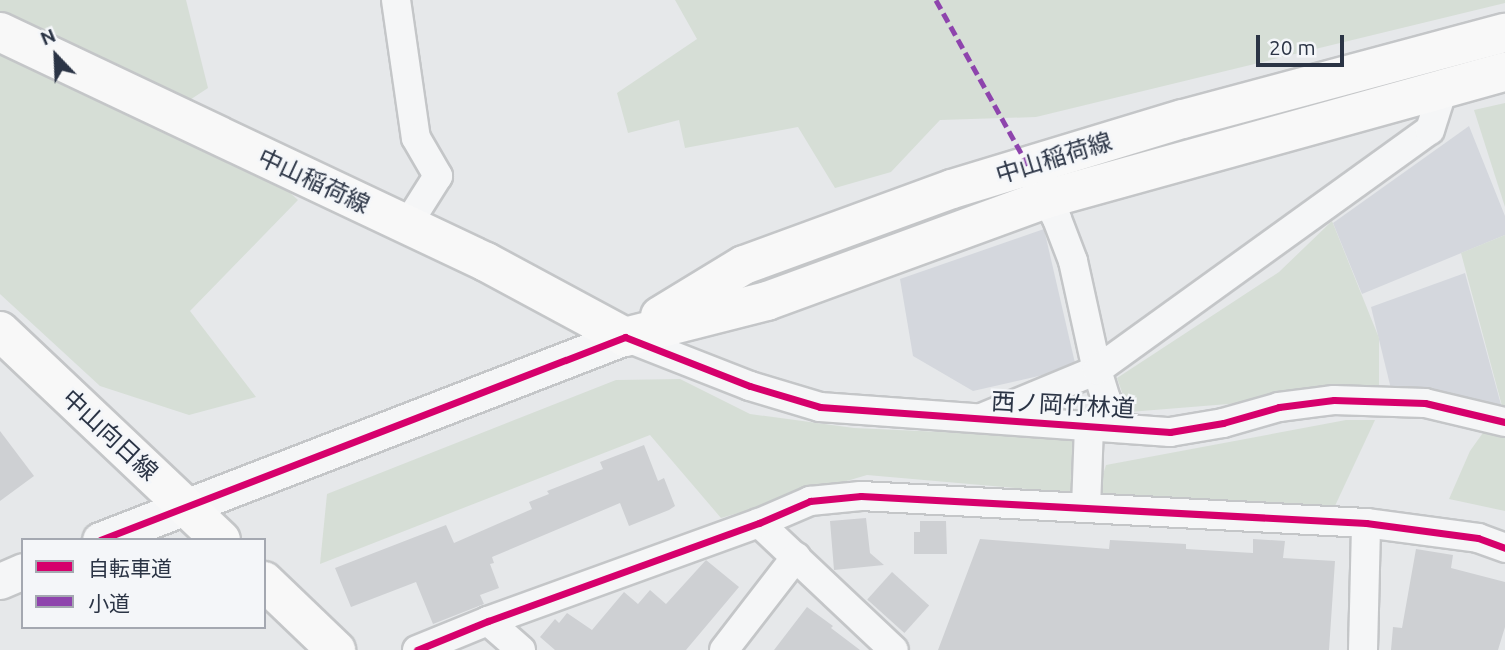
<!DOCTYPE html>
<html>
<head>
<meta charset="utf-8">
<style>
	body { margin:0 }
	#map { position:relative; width:1505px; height:650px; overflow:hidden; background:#e6e8ea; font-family:Ubuntu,"Noto Sans JP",sans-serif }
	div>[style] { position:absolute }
	.built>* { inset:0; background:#d4d7dd }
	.green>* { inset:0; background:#d6ded6 }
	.building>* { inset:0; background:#ced0d3; transform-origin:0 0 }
	.roads { filter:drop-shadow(2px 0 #c4c6c8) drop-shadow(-2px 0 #c4c6c8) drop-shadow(0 2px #c4c6c8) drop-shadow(0 -2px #c4c6c8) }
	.minor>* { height:28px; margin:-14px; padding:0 14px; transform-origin:14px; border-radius:14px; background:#f5f6f7 }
	.tertiary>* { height:35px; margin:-17.5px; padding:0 17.5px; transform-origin:17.5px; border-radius:17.5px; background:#f5f6f7 }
	.secondary>* { height:38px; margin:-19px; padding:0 19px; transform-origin:19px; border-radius:19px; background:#f8f8f8 }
	.quiet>* { height:5px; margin-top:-2.5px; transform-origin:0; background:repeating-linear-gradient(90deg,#8e44ad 0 10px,transparent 0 15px) }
	.cycleway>* { height:7px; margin:-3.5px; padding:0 3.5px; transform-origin:3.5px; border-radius:3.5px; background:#d6006c }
	span { translate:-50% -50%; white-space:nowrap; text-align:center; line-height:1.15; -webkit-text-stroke:5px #f4f6f9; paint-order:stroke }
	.street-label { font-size:24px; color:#2b3445 }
	.legend { position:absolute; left:21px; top:538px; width:245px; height:91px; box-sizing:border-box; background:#f4f6f9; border:2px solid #a4a8b1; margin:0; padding:9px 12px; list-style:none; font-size:21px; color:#2b3445 }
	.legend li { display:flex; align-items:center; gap:14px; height:35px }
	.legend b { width:35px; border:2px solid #a4a8b1 }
	.north { position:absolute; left:21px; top:21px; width:70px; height:70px; -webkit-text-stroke:5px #f4f6f9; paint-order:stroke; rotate:337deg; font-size:19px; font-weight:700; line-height:28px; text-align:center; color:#2b3445 }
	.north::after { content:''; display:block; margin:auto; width:24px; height:32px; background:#2b3445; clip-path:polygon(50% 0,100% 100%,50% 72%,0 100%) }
	.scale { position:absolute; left:1256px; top:35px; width:88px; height:32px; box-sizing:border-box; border:4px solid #2b3445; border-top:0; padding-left:9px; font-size:21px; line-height:24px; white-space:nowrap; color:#2b3445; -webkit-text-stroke:5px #f4f6f9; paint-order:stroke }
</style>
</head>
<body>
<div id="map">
	<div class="built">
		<i style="clip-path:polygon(1469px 126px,1505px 216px,1505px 235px,1362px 294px,1333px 223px)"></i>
		<i style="clip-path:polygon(1044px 229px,1075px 363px,1043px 375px,973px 391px,913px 356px,900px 279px)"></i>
		<i style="clip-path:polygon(1465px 273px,1503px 412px,1392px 393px,1371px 307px)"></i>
	</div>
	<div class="green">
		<i style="clip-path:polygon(0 0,186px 0,208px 88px,164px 117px,258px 164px,298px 200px,190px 311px,256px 397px,189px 415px,100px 386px,0 294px)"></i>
		<i style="clip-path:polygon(675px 0,1505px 0,1505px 3px,1036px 117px,940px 120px,891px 172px,835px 188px,798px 127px,685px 148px,679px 120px,628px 133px,617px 93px,697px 39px)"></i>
		<i style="clip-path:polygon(1505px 103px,1505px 207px,1474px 110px)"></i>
		<i style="clip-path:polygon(1332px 221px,1379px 338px,1379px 398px,1292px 399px,1129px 412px,1117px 378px,1279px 272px)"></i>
		<i style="clip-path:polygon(1505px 235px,1505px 511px,1449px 499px,1470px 451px,1502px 406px,1461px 253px)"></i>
		<i style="clip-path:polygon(680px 379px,750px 414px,854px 428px,1073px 438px,1072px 493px,867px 475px,721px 518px,650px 435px,320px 564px,327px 494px,616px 380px)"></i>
		<i style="clip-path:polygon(1346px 420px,1375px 420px,1334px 508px,1097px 494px,1106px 465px)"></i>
	</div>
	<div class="building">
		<i style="clip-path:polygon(0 431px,34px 476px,0 501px)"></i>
		<i style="clip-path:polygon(644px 445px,658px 481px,664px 478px,675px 506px,669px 510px,629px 526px,620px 503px,492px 557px,494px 563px,490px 564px,499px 588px,480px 595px,484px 604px,433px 624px,416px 582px,351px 607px,335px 568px,446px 525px,454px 543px,532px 509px,529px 502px,549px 494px,547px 491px,603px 469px,600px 462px)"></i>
		<i style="clip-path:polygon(866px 518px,870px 553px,884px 565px,834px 570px,830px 521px)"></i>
		<i style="clip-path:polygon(920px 521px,946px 521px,947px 554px,914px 554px,914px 532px,920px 532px)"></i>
		<i style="clip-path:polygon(980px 539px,1109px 549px,1110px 540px,1186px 544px,1186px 549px,1253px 553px,1253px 539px,1285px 541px,1283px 558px,1335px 561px,1329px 650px,938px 650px)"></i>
		<i style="clip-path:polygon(1416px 549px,1453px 555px,1451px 568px,1505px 582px,1505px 627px,1498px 650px,1391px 650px,1393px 627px,1402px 628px)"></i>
		<i style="clip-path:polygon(706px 560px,739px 587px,686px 650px,555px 650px,540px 637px,555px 619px,559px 623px,567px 613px,592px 630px,624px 592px,638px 604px,650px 590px,666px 604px)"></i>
		<i style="left:892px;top:572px;width:50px;height:37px;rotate:42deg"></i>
		<i style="clip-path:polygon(807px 607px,833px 626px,831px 628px,860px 650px,774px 650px)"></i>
	</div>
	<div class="roads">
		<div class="minor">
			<i style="left:396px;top:0;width:139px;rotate:81.8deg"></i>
			<i style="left:416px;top:138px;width:44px;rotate:59.9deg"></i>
			<i style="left:438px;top:176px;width:58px;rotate:122.3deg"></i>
			<i style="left:1037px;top:182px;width:42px;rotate:61.6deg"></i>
			<i style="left:1057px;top:219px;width:45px;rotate:69.1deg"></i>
			<i style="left:1073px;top:261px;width:112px;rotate:77.6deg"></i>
			<i style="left:1097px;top:370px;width:30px;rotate:73deg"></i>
			<i style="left:1106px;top:399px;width:30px;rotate:63deg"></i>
			<i style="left:625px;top:337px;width:134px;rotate:21.4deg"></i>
			<i style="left:750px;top:386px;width:73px;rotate:16.7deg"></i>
			<i style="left:820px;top:407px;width:351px;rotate:4.1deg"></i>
			<i style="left:1170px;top:432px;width:54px;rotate:-9.6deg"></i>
			<i style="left:1223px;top:423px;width:58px;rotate:-15.9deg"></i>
			<i style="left:1279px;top:407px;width:55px;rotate:-7.3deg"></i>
			<i style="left:1334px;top:400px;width:91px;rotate:1.9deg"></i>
			<i style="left:1425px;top:403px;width:82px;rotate:13.4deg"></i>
			<i style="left:984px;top:417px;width:122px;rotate:-22.6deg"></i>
			<i style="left:1097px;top:370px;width:410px;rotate:-35.8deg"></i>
			<i style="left:1430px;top:130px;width:43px;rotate:-72.4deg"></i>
			<i style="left:1086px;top:508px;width:82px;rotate:-87.9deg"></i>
			<i style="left:759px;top:523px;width:185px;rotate:43.3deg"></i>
			<i style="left:488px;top:621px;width:44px;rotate:41.3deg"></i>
			<i style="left:417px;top:650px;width:77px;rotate:-22.2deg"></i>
			<i style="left:488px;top:621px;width:288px;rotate:-19.9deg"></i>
			<i style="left:759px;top:523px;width:56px;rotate:-23.3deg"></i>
			<i style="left:810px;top:501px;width:51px;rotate:-5.6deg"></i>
			<i style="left:861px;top:496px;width:506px;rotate:3.06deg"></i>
			<i style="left:1366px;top:523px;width:113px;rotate:7.6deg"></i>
			<i style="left:1478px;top:538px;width:29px;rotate:20deg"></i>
			<i style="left:724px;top:650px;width:118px;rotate:-52.3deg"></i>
			<i style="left:1363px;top:650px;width:127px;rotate:-88.6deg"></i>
		</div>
		<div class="tertiary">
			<i style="left:100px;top:540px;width:563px;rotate:-21.14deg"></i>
			<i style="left:0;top:581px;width:25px;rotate:-23deg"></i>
		</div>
		<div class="secondary">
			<i style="left:0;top:32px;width:538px;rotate:25.33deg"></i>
			<i style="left:486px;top:262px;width:158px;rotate:28.3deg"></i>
			<i style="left:625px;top:337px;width:146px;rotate:-14.2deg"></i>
			<i style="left:767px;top:301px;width:297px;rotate:-20.1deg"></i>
			<i style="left:1046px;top:199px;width:476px;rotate:-15.5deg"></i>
			<i style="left:660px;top:316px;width:98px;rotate:-31.3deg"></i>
			<i style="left:744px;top:265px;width:221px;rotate:-20.1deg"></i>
			<i style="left:952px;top:189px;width:241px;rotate:-16.9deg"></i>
			<i style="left:1183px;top:119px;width:333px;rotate:-15deg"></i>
			<i style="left:0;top:331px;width:304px;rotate:43.4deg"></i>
			<i style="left:264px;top:581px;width:100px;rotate:43.8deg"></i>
		</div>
	</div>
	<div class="quiet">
		<i style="left:936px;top:0;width:189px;rotate:60.9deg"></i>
	</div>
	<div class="cycleway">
		<i style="left:100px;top:540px;width:563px;rotate:-21.14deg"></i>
		<i style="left:625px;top:337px;width:134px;rotate:21.4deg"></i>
		<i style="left:750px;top:386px;width:73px;rotate:16.7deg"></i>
		<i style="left:820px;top:407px;width:351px;rotate:4.1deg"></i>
		<i style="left:1170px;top:432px;width:54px;rotate:-9.6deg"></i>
		<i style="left:1223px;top:423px;width:58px;rotate:-15.9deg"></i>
		<i style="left:1279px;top:407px;width:55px;rotate:-7.3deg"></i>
		<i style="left:1334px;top:400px;width:91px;rotate:1.9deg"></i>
		<i style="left:1425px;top:403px;width:82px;rotate:13.4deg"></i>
		<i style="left:417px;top:650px;width:77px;rotate:-22.2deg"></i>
		<i style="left:488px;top:621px;width:288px;rotate:-19.9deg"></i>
		<i style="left:759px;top:523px;width:56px;rotate:-23.3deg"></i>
		<i style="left:810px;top:501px;width:51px;rotate:-5.6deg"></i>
		<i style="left:861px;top:496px;width:506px;rotate:3.06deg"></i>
		<i style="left:1366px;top:523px;width:113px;rotate:7.6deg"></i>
		<i style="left:1478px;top:538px;width:29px;rotate:20deg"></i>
	</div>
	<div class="street-label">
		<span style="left:1054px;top:158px;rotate:-17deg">中山稲荷線</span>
		<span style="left:314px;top:181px;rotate:25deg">中山稲荷線</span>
		<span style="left:1063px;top:405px;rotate:3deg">西ノ岡竹林道</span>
		<span style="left:110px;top:435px;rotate:43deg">中山向日線</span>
	</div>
	<ul class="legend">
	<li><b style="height:9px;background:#d6006c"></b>自転車道</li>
	<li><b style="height:9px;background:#8e44ad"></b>小道</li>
	</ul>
	<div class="north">N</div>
	<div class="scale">20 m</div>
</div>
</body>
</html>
